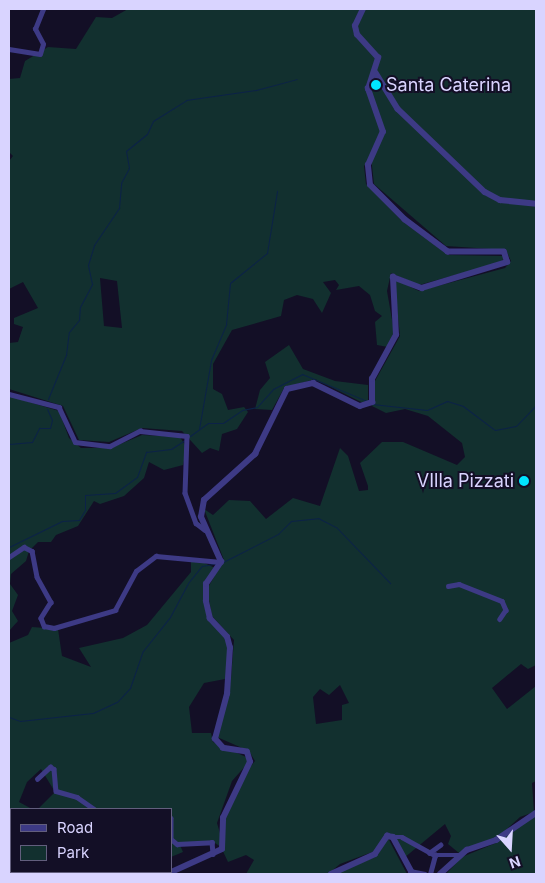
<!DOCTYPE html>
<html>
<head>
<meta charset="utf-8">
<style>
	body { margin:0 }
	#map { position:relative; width:545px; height:883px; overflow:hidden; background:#130f26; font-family:Inter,sans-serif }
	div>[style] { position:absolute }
	.green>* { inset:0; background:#12302f }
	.stream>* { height:1px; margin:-0.5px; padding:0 0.5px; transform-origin:0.5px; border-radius:0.5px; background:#0c2248 }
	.minor>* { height:4.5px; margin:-2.25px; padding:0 2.25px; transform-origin:2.25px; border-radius:2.25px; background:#3d3a85 }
	.tertiary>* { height:5.5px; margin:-2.75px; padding:0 2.75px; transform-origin:2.75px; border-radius:2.75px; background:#3d3a85 }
	.dots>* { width:14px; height:14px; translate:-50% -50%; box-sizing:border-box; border:2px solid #130f26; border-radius:50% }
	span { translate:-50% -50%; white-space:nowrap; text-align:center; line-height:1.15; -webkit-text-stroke:4px #130f26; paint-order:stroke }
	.poi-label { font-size:18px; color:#d9d4ff }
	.left { translate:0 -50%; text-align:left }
	.right { translate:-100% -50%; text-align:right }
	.frame { position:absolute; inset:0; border:10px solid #d9d4ff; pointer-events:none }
	.legend { position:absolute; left:10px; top:808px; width:162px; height:65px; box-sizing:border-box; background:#130f26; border:1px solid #625e7d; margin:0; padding:6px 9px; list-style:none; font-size:15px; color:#d9d4ff }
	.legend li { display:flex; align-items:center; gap:10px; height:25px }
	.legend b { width:25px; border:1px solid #625e7d }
	.north { position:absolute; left:485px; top:823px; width:50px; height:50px; -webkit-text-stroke:4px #130f26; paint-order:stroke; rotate:161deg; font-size:14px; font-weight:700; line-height:20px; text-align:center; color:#d9d4ff }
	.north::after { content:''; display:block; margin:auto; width:18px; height:22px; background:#d9d4ff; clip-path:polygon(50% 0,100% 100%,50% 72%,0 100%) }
</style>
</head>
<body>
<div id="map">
	<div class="green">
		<i style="clip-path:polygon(evenodd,128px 9px,536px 9px,536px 665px,528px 669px,521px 664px,492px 688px,507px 709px,536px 686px,536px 781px,532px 783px,534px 812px,520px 817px,498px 837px,459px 853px,448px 844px,451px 836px,445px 824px,404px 858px,388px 832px,375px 851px,340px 864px,328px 874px,246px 874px,254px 860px,246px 855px,228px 862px,221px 847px,212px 841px,179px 843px,183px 852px,171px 857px,171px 809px,38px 809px,55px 792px,41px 769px,27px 782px,19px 802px,32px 809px,11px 809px,11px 872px,168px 872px,9px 874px,9px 643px,28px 635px,32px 627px,58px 629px,62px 656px,91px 667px,79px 648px,123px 638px,147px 625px,191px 572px,191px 562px,196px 559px,215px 568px,204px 583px,203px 596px,208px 619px,227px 639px,231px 678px,234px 640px,212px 616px,207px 589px,224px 560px,204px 509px,213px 515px,229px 500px,250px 501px,266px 519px,293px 498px,320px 506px,340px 448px,348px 456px,359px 491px,368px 490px,368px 486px,360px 463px,382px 442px,403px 442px,457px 465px,465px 457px,462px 443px,428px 416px,405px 409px,386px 413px,372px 406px,375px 381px,400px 336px,394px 279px,419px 291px,505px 268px,511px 261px,506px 250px,446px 246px,374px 184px,371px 157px,364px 166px,366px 184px,402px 221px,448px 255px,504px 256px,502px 262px,419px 285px,391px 273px,387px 291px,394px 331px,388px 347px,377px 345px,375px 322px,382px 316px,375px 311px,370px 295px,359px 286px,336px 290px,339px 285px,335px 280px,323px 282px,331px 293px,322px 313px,313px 299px,297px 295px,284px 300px,281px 316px,232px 330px,213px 364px,213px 389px,222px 394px,228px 410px,244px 407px,248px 412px,237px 429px,222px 434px,219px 451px,210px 448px,202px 453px,182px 431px,142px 428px,109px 442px,79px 440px,63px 406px,9px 389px,9px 343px,18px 342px,23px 327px,14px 324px,14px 318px,38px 308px,23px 282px,9px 289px,9px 161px,13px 156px,9px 152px,9px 79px,20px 78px,25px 61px,48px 47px,76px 49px,96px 17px,112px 18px,128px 9px,100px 278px,117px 281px,122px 328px,104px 326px,100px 278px,128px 9px,225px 679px,230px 680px,217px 737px,249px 751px,255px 761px,242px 777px,223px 825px,225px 850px,217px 823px,232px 781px,248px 763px,246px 757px,213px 742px,211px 733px,192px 733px,189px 707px,204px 683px,225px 679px,128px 9px,340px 685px,349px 703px,342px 705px,342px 720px,316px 724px,313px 697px,320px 689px,329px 695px,340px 685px)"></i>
		<i style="clip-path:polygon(289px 345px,303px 369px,335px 381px,368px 385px,368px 401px,363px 403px,315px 379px,284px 388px,272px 410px,255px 409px,260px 390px,270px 378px,265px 362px)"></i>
		<i style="clip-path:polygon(9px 396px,59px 411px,69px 438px,81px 448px,111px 448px,142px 435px,180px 437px,187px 448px,183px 465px,164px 470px,149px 462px,144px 478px,124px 496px,100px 504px,94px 501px,78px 526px,56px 535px,51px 542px,38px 542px,29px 551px,26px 561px,11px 574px,10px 584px,18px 595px,12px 611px,18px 621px,9px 631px)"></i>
		<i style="clip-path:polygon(535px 816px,536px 874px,446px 874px,462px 857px,496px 843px)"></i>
		<i style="clip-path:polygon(388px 838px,407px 874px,336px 874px,377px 856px)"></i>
	</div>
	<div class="stream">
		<i style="left:48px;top:399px;width:48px;rotate:-67.8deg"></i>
		<i style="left:66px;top:355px;width:23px;rotate:-83deg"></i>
		<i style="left:69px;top:332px;width:16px;rotate:-50deg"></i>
		<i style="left:79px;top:320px;width:13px;rotate:-86deg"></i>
		<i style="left:80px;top:307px;width:26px;rotate:-62deg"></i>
		<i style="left:92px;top:284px;width:19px;rotate:-102deg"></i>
		<i style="left:88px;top:265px;width:21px;rotate:-73deg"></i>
		<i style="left:94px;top:245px;width:45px;rotate:-56deg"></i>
		<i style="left:119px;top:208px;width:25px;rotate:-85deg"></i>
		<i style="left:121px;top:183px;width:17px;rotate:-62deg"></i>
		<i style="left:129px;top:168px;width:17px;rotate:-100deg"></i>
		<i style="left:126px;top:151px;width:27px;rotate:-39deg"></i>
		<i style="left:147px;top:134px;width:14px;rotate:-65deg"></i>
		<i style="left:153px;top:121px;width:39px;rotate:-32deg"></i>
		<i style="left:186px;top:100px;width:71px;rotate:-8.1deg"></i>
		<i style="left:256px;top:90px;width:42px;rotate:-15deg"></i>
		<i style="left:372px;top:404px;width:55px;rotate:6.2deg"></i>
		<i style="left:427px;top:410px;width:22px;rotate:-24deg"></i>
		<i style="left:447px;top:401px;width:17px;rotate:17deg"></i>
		<i style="left:463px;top:406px;width:40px;rotate:37deg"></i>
		<i style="left:495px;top:430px;width:21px;rotate:-11deg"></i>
		<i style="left:516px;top:426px;width:29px;rotate:-46deg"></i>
		<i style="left:199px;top:429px;width:70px;rotate:-80.1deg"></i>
		<i style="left:211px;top:360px;width:39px;rotate:-67deg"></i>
		<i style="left:226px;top:324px;width:41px;rotate:-84.4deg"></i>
		<i style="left:230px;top:283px;width:48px;rotate:-39deg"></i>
		<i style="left:267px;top:253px;width:63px;rotate:-80.8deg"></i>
		<i style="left:190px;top:436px;width:22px;rotate:-36deg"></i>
		<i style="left:208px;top:423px;width:15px"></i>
		<i style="left:223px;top:423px;width:23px;rotate:-34deg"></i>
		<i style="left:242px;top:410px;width:15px;rotate:-11deg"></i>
		<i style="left:257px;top:407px;width:24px;rotate:-48deg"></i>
		<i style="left:273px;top:389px;width:33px;rotate:-27deg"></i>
		<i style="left:302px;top:374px;width:70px;rotate:22.6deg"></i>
		<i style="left:9px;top:444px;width:23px;rotate:-5deg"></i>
		<i style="left:32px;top:442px;width:16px;rotate:-63deg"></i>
		<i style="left:39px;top:428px;width:11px"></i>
		<i style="left:50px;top:428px;width:8px;rotate:-76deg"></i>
		<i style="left:52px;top:420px;width:12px;rotate:-114deg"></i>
		<i style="left:9px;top:547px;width:59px;rotate:-26.1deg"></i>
		<i style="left:62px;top:521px;width:17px;rotate:-3deg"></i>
		<i style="left:79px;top:520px;width:12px;rotate:-59deg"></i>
		<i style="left:85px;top:510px;width:15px;rotate:-90deg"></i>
		<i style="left:85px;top:495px;width:30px;rotate:-4deg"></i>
		<i style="left:115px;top:493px;width:27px;rotate:-36deg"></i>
		<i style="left:137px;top:477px;width:27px;rotate:-70deg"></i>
		<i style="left:146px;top:452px;width:25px;rotate:-7deg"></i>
		<i style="left:171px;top:449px;width:17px;rotate:-33deg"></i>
		<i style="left:223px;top:562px;width:62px;rotate:-27deg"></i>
		<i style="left:278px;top:534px;width:18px;rotate:-45deg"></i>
		<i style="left:291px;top:521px;width:27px;rotate:-6deg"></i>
		<i style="left:318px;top:518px;width:20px;rotate:27deg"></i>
		<i style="left:336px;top:527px;width:78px;rotate:46deg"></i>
		<i style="left:9px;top:717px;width:12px;rotate:20deg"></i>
		<i style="left:20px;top:721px;width:73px;rotate:-6.3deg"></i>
		<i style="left:93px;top:713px;width:26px;rotate:-25deg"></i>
		<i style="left:117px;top:702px;width:19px;rotate:-47deg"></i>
		<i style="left:130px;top:688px;width:39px;rotate:-71deg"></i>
		<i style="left:143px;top:651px;width:43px;rotate:-51.5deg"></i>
		<i style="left:170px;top:617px;width:38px;rotate:-62deg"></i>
		<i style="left:188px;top:583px;width:22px;rotate:-51deg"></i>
		<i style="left:202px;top:566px;width:15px;rotate:-11deg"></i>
		<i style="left:9px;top:838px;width:2px;rotate:27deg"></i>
		<i style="left:65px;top:872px;width:3px;rotate:45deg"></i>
	</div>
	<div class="minor">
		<i style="left:9px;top:49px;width:31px;rotate:9deg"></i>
		<i style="left:40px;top:54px;width:10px;rotate:-73deg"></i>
		<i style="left:43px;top:44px;width:17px;rotate:-118deg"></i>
		<i style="left:35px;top:29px;width:22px;rotate:-68deg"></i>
		<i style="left:9px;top:394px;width:52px;rotate:14.6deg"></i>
		<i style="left:59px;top:407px;width:38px;rotate:65deg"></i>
		<i style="left:75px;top:442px;width:35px;rotate:7deg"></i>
		<i style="left:110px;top:446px;width:34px;rotate:-27deg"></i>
		<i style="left:140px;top:431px;width:47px;rotate:6.1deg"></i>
		<i style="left:187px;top:436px;width:57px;rotate:92deg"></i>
		<i style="left:185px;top:493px;width:32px;rotate:70deg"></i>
		<i style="left:196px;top:523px;width:11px;rotate:38deg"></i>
		<i style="left:9px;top:557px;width:18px;rotate:-34deg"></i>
		<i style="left:24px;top:547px;width:9px;rotate:27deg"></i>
		<i style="left:32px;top:551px;width:26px;rotate:79deg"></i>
		<i style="left:37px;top:577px;width:29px;rotate:61deg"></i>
		<i style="left:51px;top:602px;width:19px;rotate:122deg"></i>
		<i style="left:41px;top:618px;width:9px;rotate:69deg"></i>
		<i style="left:44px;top:626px;width:10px;rotate:11deg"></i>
		<i style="left:54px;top:628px;width:64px;rotate:-16.4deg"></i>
		<i style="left:115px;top:610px;width:44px;rotate:-61.7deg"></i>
		<i style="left:136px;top:571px;width:25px;rotate:-37deg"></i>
		<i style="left:156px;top:556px;width:65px;rotate:5.3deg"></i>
		<i style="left:448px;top:586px;width:11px;rotate:-10deg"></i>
		<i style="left:459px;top:584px;width:46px;rotate:21.6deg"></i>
		<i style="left:502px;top:601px;width:10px;rotate:66deg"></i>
		<i style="left:506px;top:610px;width:11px;rotate:124deg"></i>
		<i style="left:37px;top:779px;width:18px;rotate:-43deg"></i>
		<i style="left:50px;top:767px;width:4px;rotate:27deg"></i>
		<i style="left:54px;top:769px;width:22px;rotate:85deg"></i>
		<i style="left:56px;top:791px;width:22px;rotate:16deg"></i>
		<i style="left:77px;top:797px;width:21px;rotate:35deg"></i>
		<i style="left:171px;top:818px;width:19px;rotate:90deg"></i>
		<i style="left:393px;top:837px;width:9px"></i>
		<i style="left:402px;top:837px;width:38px;rotate:29deg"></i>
		<i style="left:435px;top:855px;width:24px"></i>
		<i style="left:171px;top:839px;width:8px;rotate:40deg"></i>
		<i style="left:177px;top:844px;width:35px;rotate:-3deg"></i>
		<i style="left:212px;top:842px;width:12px;rotate:85deg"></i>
		<i style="left:429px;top:853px;width:14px;rotate:-36deg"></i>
		<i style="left:410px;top:871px;width:15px;rotate:11deg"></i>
		<i style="left:430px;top:874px;width:20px;rotate:-75deg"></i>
	</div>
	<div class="tertiary">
		<i style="left:376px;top:73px;width:42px;rotate:58.6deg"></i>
		<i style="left:398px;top:109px;width:120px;rotate:43.7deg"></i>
		<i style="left:485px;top:192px;width:17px;rotate:28deg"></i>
		<i style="left:500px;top:200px;width:36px;rotate:6deg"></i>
		<i style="left:167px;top:874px;width:60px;rotate:-24.4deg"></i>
		<i style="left:222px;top:849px;width:31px;rotate:-88deg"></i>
		<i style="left:223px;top:818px;width:62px;rotate:-64.3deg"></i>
		<i style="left:250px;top:762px;width:10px;rotate:-107deg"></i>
		<i style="left:247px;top:752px;width:24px;rotate:-171deg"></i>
		<i style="left:223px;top:748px;width:12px;rotate:-132deg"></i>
		<i style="left:215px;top:739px;width:47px;rotate:-75.1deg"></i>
		<i style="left:227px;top:694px;width:46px;rotate:-86.3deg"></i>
		<i style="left:230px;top:648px;width:11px;rotate:-105deg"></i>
		<i style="left:227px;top:637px;width:25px;rotate:-133deg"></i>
		<i style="left:210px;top:619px;width:18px;rotate:-103deg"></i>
		<i style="left:206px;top:601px;width:17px;rotate:-90deg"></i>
		<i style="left:206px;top:584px;width:27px;rotate:-56deg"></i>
		<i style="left:221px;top:562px;width:49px;rotate:-114deg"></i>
		<i style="left:201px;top:517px;width:17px;rotate:-80deg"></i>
		<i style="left:204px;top:500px;width:69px;rotate:-42deg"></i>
		<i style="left:255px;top:454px;width:72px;rotate:-63.8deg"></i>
		<i style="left:287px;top:389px;width:27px;rotate:-13deg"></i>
		<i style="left:313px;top:383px;width:52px;rotate:26.1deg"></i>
		<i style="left:360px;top:406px;width:13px;rotate:-18deg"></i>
		<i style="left:372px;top:402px;width:23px;rotate:-90deg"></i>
		<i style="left:372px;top:379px;width:50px;rotate:-61.4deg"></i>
		<i style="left:396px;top:335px;width:58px;rotate:-93deg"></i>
		<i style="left:393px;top:277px;width:31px;rotate:21deg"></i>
		<i style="left:422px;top:288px;width:89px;rotate:-17deg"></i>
		<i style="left:507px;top:262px;width:10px;rotate:-107deg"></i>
		<i style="left:504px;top:252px;width:56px;rotate:180deg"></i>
		<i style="left:448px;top:252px;width:54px;rotate:-143.3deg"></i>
		<i style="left:405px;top:220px;width:49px;rotate:-135deg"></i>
		<i style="left:370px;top:185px;width:20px;rotate:-96deg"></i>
		<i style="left:368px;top:165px;width:36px;rotate:-66deg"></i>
		<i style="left:383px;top:132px;width:46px;rotate:-109.2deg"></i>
		<i style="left:368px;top:89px;width:33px;rotate:-72deg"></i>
		<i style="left:378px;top:58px;width:31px;rotate:-132deg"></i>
		<i style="left:357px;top:35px;width:9px;rotate:-103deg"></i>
		<i style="left:355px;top:26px;width:19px;rotate:-65deg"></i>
		<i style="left:331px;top:874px;width:48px;rotate:-24.4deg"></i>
		<i style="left:375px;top:854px;width:22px;rotate:-56deg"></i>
		<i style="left:387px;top:836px;width:6px;rotate:9deg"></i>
		<i style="left:393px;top:837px;width:42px;rotate:61.6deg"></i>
		<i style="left:440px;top:874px;width:36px;rotate:-42deg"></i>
		<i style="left:467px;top:850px;width:31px;rotate:-19deg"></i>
		<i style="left:496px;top:840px;width:48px;rotate:-34deg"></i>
	</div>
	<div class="dots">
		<i style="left:376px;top:85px;background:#00e5ff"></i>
		<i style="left:524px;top:481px;background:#00e5ff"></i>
	</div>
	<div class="poi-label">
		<span class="left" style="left:386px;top:85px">Santa Caterina</span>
		<span class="right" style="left:514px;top:481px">VIlla Pizzati</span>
	</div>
	<div class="frame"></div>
	<ul class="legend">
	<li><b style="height:6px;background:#3d3a85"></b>Road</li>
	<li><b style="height:14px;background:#12302f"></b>Park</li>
	</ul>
	<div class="north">N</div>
</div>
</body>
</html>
